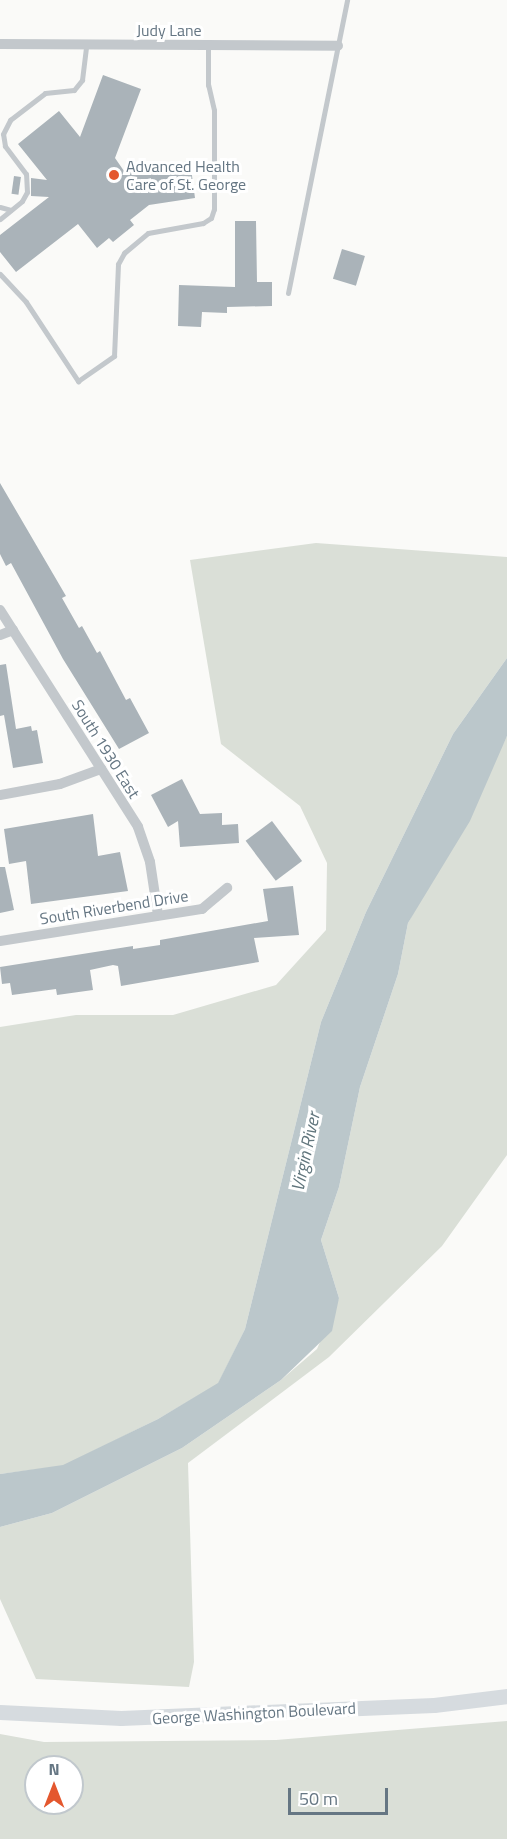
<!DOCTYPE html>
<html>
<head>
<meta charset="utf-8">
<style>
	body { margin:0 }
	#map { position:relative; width:507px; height:1839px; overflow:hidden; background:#fafaf8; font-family:"Titillium Web",sans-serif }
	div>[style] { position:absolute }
	.green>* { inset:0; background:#dadfd7 }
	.water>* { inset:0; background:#bbc7cb }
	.building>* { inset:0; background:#aab3b9; transform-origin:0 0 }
	.lane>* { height:5px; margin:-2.5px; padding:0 2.5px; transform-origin:2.5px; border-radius:2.5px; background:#c3c8cc }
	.street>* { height:10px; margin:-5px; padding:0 5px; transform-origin:5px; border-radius:5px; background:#c3c8cc }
	.secondary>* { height:15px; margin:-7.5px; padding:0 7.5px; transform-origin:7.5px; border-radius:7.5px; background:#d6dbdf }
	.dots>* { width:16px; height:16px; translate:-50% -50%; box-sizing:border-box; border:3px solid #fff; border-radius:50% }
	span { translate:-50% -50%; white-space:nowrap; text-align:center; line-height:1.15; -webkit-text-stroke:6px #fff; paint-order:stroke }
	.street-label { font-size:16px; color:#657683 }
	.poi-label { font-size:16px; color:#657683 }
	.left { translate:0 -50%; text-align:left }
	.water-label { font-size:18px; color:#60757c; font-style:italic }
	.north { position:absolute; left:24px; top:1755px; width:60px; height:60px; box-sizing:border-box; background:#fff; border:2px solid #c1c8cd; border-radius:50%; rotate:0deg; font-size:16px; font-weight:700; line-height:24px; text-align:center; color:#657683 }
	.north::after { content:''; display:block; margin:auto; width:21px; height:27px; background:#e4572e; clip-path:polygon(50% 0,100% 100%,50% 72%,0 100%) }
	.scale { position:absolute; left:288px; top:1788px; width:100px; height:27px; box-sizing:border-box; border:3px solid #657683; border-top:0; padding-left:8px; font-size:18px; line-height:21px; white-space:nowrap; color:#657683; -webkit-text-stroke:4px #fff; paint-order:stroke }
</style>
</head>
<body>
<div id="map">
	<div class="green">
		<i style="clip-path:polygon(316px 543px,507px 557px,507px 658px,453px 734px,366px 912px,321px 1022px,245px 1329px,218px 1384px,158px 1419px,63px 1466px,0 1474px,0 1027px,76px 1015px,173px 1015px,276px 985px,326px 930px,327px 863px,300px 806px,221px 744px,190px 560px)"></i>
		<i style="clip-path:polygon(507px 736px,507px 1155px,442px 1246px,329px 1357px,188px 1463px,194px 1662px,189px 1687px,36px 1679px,0 1599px,0 1527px,52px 1513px,182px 1448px,281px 1380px,317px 1349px,339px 1298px,321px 1240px,339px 1187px,360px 1087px,398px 974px,408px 923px)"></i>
		<i style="clip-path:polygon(evenodd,507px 1721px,507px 1839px,0 1839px,0 1734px,44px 1742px,276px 1740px,507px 1721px,36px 1767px,72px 1767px,72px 1803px,36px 1803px,36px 1767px)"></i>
	</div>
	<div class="water">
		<i style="clip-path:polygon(507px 658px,507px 736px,470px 821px,408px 923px,398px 974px,360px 1087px,339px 1187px,321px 1240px,339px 1298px,332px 1331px,281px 1380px,182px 1448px,52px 1513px,0 1527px,0 1474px,63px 1465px,158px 1419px,218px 1383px,245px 1329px,321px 1022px,366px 912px,453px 734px)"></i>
	</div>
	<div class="building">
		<i style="clip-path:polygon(103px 75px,141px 89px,115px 158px,124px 171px,190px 161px,195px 198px,149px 205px,130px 220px,134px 225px,113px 242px,109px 238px,97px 248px,78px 224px,16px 272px,0 252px,0 235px,49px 197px,31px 196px,31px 178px,47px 180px,18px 144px,59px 111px,80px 137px)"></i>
		<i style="left:14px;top:176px;width:7px;height:18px;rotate:8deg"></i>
		<i style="clip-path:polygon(235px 221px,256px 221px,257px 282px,272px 282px,272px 306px,227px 307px,227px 313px,202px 312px,201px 327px,178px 326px,179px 285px,235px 287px)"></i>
		<i style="left:342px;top:249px;width:24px;height:31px;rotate:17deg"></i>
		<i style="clip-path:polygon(0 483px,66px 596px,62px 598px,79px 628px,82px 626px,97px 653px,100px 651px,126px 700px,130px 698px,149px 733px,119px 749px,63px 659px,11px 563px,6px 566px,0 554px)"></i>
		<i style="clip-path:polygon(6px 664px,16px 729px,31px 726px,32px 731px,37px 730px,43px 763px,13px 768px,4px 715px,0 716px,0 665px)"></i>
		<i style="clip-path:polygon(182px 779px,200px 814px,222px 813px,222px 825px,238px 824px,239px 843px,180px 847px,178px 821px,168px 827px,151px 795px)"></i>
		<i style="clip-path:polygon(93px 814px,98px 856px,120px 852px,128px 891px,31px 904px,26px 861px,9px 864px,4px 829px)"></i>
		<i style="left:272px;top:821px;width:50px;height:33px;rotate:53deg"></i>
		<i style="clip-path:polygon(0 867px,5px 867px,14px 910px,0 913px)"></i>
		<i style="clip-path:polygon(293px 886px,299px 935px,254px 938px,259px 962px,121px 986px,118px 966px,113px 965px,90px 970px,93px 990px,57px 995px,56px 989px,12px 995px,10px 983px,2px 984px,0 967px,133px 946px,133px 949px,160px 945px,160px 940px,268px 921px,263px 889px)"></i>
	</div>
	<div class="lane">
		<i style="left:0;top:207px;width:11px;rotate:15deg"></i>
		<i style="left:0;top:219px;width:28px;rotate:-39deg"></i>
		<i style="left:22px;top:201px;width:10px;rotate:-61deg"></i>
		<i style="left:27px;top:192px;width:18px;rotate:-93deg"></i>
		<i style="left:26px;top:174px;width:35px;rotate:-127deg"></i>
		<i style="left:5px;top:146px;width:12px;rotate:-99deg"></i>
		<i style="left:3px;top:134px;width:16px;rotate:-63deg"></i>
		<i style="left:10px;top:120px;width:44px;rotate:-37.6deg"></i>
		<i style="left:45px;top:93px;width:29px;rotate:-6deg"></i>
		<i style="left:74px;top:90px;width:13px;rotate:-51deg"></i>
		<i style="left:82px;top:80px;width:35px;rotate:-83deg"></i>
		<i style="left:0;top:274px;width:38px;rotate:47deg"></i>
		<i style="left:26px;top:302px;width:95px;rotate:56.6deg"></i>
		<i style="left:78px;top:381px;width:44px;rotate:-34.8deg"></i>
		<i style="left:114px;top:356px;width:92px;rotate:-87.5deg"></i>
		<i style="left:118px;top:264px;width:13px;rotate:-61deg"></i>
		<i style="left:124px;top:253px;width:31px;rotate:-40deg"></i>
		<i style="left:148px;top:233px;width:56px;rotate:-10.3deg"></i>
		<i style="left:203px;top:223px;width:9px;rotate:-32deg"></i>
		<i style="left:211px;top:218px;width:9px;rotate:-72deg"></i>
		<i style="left:214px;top:209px;width:99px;rotate:-90deg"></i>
		<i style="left:214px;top:110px;width:26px;rotate:-103deg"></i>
		<i style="left:208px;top:85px;width:40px;rotate:-90deg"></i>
		<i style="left:288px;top:293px;width:299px;rotate:-78.6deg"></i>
	</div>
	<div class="street">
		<i style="left:0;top:44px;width:338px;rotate:0.3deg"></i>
		<i style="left:0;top:610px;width:257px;rotate:57.5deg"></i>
		<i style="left:138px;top:827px;width:37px;rotate:71deg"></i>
		<i style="left:150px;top:862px;width:54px;rotate:81.4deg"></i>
		<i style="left:0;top:635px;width:14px;rotate:-21deg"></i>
		<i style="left:0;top:795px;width:61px;rotate:-10.4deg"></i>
		<i style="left:60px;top:784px;width:44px;rotate:-20.1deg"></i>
		<i style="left:0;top:941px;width:205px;rotate:-9deg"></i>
		<i style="left:202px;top:909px;width:33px;rotate:-40deg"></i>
	</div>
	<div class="secondary">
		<i style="left:0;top:1712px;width:121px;rotate:2.8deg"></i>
		<i style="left:121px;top:1718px;width:313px;rotate:-2.4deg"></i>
		<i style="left:434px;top:1705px;width:74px;rotate:-7deg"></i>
	</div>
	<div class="dots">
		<i style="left:114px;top:175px;background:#e4572e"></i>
	</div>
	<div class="street-label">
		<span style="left:169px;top:30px">Judy Lane</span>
		<span style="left:106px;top:749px;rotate:58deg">South 1930 East</span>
		<span style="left:114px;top:907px;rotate:-9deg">South Riverbend Drive</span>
		<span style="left:254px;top:1713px;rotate:-3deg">George Washington Boulevard</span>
	</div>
	<div class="poi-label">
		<span class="left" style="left:126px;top:175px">Advanced Health<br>Care of St. George</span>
	</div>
	<div class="water-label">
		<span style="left:306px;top:1152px;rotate:-78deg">Virgin River</span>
	</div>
	<div class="north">N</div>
	<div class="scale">50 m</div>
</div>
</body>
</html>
